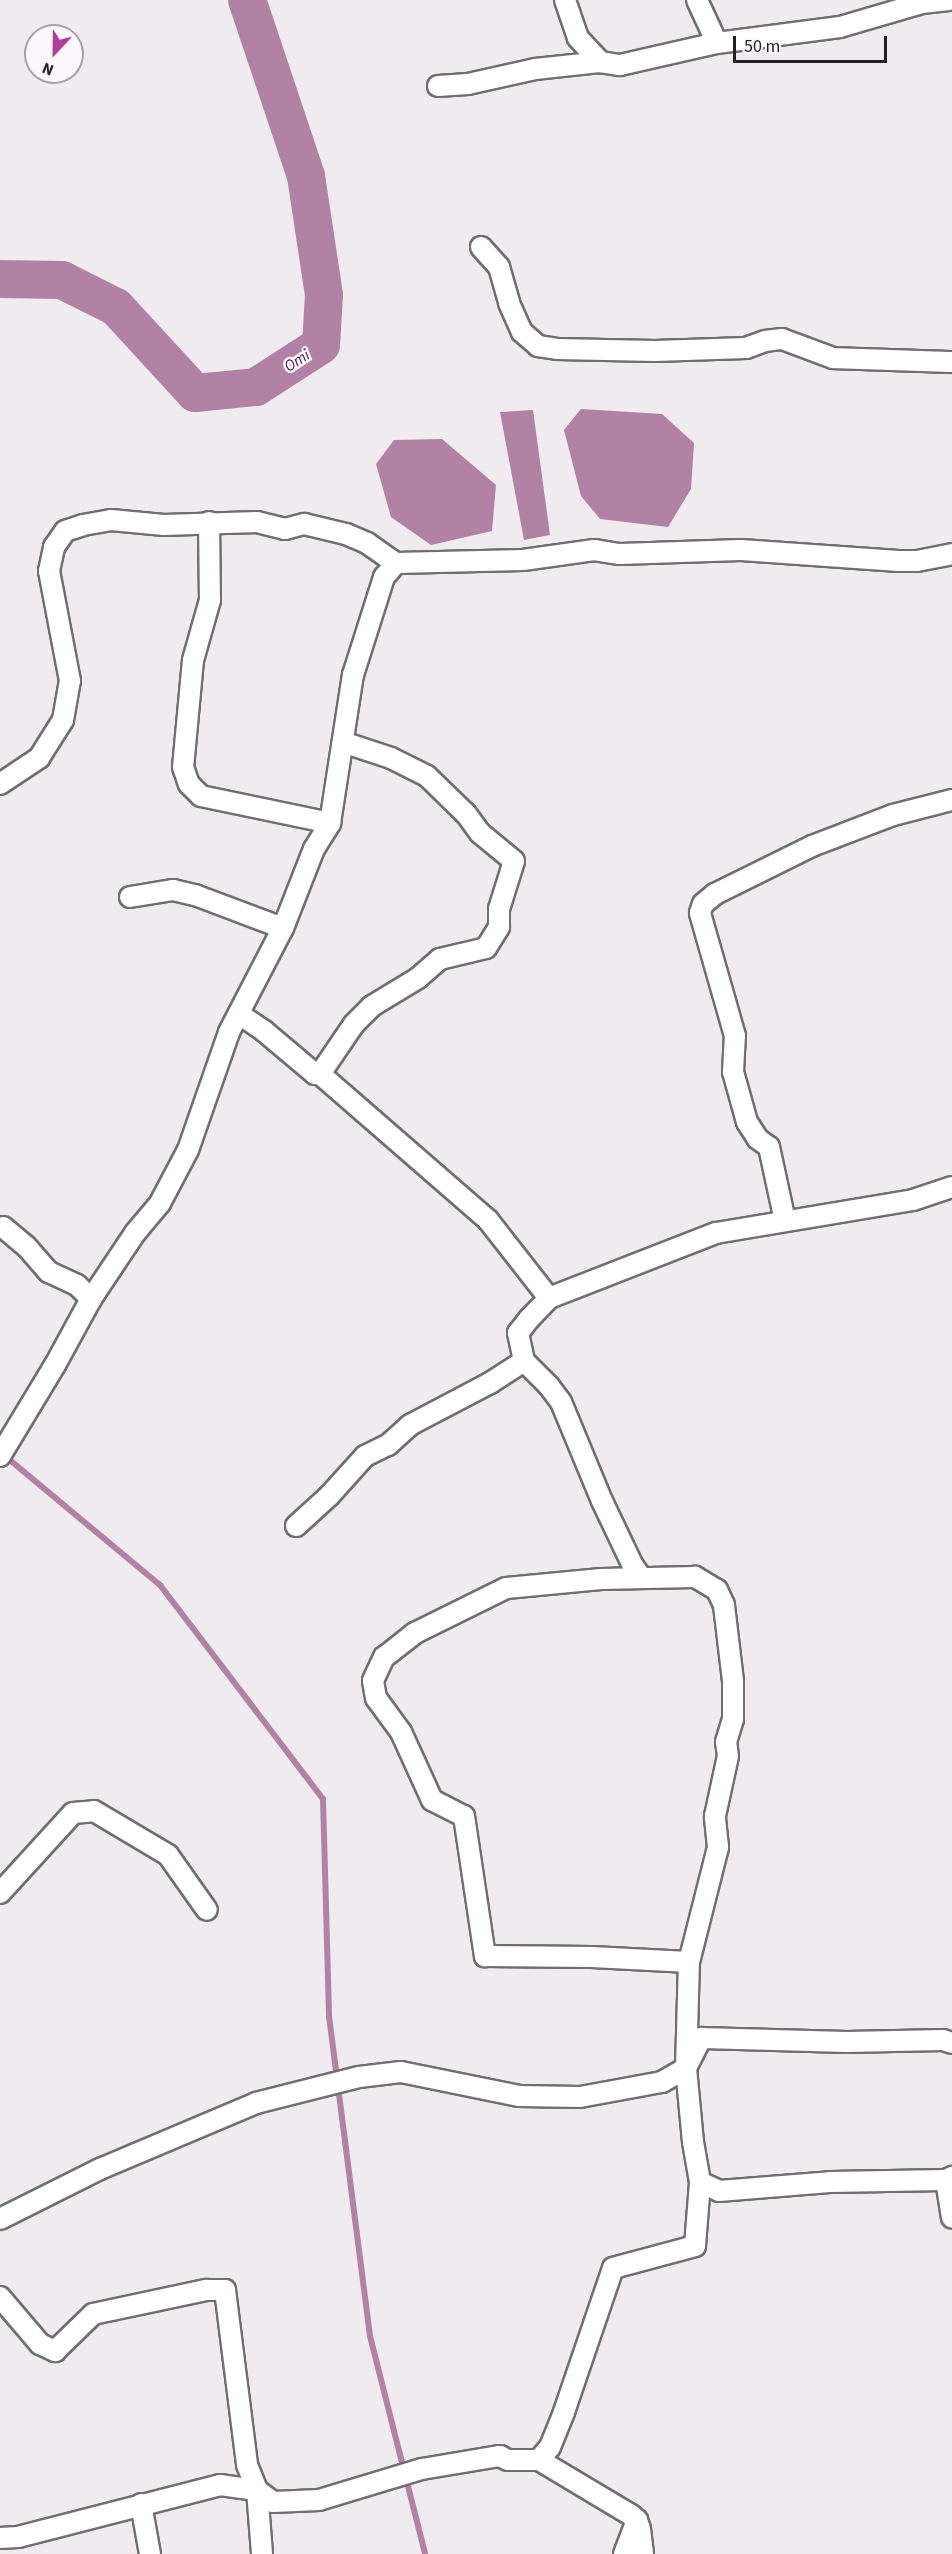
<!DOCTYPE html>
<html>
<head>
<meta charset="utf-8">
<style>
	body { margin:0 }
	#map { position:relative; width:952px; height:2554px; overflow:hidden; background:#efebee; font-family:"Source Sans 3",sans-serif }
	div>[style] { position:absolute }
	.water>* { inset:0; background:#b182a4 }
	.stream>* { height:6px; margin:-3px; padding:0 3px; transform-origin:3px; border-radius:3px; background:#b182a4 }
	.river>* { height:38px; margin:-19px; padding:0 19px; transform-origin:19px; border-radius:19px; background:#b182a4 }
	.roads { filter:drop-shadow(2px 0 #726e70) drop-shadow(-2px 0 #726e70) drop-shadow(0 2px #726e70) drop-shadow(0 -2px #726e70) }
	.street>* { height:20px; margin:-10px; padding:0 10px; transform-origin:10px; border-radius:10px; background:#fff }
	span { translate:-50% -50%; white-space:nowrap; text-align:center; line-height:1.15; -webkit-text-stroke:5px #fcf8fb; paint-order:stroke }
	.water-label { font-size:16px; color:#501744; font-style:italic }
	.north { position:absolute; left:24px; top:24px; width:60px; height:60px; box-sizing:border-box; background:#fcf8fb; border:2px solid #a5a2a4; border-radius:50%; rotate:202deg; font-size:16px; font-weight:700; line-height:24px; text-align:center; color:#222122 }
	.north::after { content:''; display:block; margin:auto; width:21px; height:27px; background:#b03e99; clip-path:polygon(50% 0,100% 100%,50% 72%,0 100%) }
	.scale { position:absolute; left:733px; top:36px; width:154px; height:27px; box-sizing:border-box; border:3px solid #222122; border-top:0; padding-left:8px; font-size:18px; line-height:21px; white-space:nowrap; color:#222122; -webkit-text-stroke:4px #fcf8fb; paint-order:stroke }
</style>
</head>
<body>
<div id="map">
	<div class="water">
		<i style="clip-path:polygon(581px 409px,662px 414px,694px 443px,691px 489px,668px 527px,600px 519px,581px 496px,564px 430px)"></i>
		<i style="clip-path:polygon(533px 410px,550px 535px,524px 540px,500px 412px)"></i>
		<i style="clip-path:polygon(442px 439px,496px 485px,492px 531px,431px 545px,391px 517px,376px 464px,394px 440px)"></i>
	</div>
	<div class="stream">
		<i style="left:5px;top:1456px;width:202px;rotate:39.8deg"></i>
		<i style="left:160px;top:1585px;width:269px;rotate:52.7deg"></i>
		<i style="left:323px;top:1799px;width:217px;rotate:88.4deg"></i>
		<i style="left:329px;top:2016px;width:323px;rotate:82.7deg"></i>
		<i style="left:370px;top:2336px;width:225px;rotate:75.8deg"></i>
	</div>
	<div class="river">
		<i style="left:0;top:279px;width:62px;rotate:0.9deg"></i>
		<i style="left:62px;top:280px;width:60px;rotate:26.6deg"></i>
		<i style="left:116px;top:307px;width:117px;rotate:47.4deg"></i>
		<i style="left:195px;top:393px;width:61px;rotate:-5.6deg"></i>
		<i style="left:256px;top:387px;width:77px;rotate:-32.9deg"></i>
		<i style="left:321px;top:345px;width:50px;rotate:-86.6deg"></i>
		<i style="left:324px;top:295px;width:120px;rotate:-98.6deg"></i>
		<i style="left:306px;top:176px;width:186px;rotate:-108.5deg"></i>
	</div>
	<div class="roads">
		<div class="street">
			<i style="left:565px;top:0;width:40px;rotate:71.1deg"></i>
			<i style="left:578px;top:38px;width:33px;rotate:47deg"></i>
			<i style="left:600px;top:62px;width:20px;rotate:9deg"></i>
			<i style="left:620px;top:65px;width:99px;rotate:-12.8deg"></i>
			<i style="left:717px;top:43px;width:124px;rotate:-7.4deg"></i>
			<i style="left:840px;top:27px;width:85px;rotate:-16.3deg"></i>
			<i style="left:922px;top:3px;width:27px;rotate:-6deg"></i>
			<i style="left:697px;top:0;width:47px;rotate:65.1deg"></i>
			<i style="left:438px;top:86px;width:30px;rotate:-4deg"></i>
			<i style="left:468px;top:84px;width:69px;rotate:-12.6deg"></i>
			<i style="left:535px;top:69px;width:65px;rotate:-6.1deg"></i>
			<i style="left:481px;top:247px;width:27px;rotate:48deg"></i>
			<i style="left:499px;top:267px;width:37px;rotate:74deg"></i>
			<i style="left:509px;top:303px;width:32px;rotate:66deg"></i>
			<i style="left:522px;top:332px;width:21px;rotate:41deg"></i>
			<i style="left:538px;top:346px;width:19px;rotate:9deg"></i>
			<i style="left:557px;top:349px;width:98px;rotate:1.2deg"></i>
			<i style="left:655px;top:351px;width:91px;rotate:-1.9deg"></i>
			<i style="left:746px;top:348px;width:20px;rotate:-20deg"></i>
			<i style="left:765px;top:341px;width:17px;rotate:-7deg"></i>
			<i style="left:782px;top:339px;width:54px;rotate:20.4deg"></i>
			<i style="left:833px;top:358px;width:119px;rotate:1.9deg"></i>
			<i style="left:209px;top:522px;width:78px;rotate:89.3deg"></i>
			<i style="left:210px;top:600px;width:62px;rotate:105.8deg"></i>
			<i style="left:193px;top:660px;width:107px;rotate:95.3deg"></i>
			<i style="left:183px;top:767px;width:18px;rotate:71deg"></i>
			<i style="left:189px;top:784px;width:17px;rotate:45deg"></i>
			<i style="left:201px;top:796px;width:132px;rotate:11.8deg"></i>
			<i style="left:0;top:784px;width:47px;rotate:-33.7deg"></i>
			<i style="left:39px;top:758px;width:45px;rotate:-57.7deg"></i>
			<i style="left:63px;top:720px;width:40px;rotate:-80deg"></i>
			<i style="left:70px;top:681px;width:112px;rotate:-100.8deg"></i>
			<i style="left:49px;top:571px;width:25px;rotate:-78deg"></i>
			<i style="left:54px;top:547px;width:19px;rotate:-55deg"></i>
			<i style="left:65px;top:531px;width:19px;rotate:-18deg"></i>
			<i style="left:83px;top:525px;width:28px;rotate:-10deg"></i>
			<i style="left:111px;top:520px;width:53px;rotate:5.4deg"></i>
			<i style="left:164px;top:525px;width:93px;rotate:-1.8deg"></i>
			<i style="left:257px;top:522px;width:29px;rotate:14deg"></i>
			<i style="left:285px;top:529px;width:20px;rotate:-15deg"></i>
			<i style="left:304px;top:524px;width:43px;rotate:13.4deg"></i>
			<i style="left:346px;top:534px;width:23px;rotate:23deg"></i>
			<i style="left:367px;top:543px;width:35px;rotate:35deg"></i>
			<i style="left:396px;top:563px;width:127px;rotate:-1.4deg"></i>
			<i style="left:523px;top:560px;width:72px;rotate:-8deg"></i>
			<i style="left:594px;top:550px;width:26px;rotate:9deg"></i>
			<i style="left:620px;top:554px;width:121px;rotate:-1.9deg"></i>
			<i style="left:741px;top:550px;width:158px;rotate:4deg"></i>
			<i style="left:899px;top:561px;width:18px"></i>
			<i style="left:917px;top:561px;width:36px;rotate:-11deg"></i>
			<i style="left:130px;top:897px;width:44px;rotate:-9.2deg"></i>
			<i style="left:173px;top:890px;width:23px;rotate:13deg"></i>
			<i style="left:195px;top:895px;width:94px;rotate:20.6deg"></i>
			<i style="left:239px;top:1014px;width:30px;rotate:34deg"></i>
			<i style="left:264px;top:1031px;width:67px;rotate:40.1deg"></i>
			<i style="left:315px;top:1074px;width:5px"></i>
			<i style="left:320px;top:1074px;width:223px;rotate:41deg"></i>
			<i style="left:488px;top:1220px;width:99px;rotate:52deg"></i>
			<i style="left:320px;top:1074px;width:60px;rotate:-55.8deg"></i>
			<i style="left:354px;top:1024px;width:25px;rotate:-45deg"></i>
			<i style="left:372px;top:1006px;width:54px;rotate:-31.3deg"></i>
			<i style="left:418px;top:978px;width:29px;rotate:-41deg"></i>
			<i style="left:440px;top:959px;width:47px;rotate:-13.4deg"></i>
			<i style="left:486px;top:948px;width:25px;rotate:-58deg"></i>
			<i style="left:499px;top:927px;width:18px;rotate:-90deg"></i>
			<i style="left:499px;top:909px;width:50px;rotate:-72.6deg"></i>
			<i style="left:514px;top:861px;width:44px;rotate:-140.5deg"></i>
			<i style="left:480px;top:833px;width:24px;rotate:-126deg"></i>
			<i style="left:466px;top:814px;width:54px;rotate:-135.7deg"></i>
			<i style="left:427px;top:776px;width:40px;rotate:-153.4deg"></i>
			<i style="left:391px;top:758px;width:51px;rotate:-161.6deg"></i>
			<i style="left:785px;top:1221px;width:76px;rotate:-102.2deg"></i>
			<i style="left:769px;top:1147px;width:14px;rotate:-144deg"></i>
			<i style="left:758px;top:1139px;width:20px;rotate:-123deg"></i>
			<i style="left:747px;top:1122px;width:52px;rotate:-105.6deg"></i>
			<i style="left:733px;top:1072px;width:36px;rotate:-87deg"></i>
			<i style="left:735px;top:1036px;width:128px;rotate:-105.9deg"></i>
			<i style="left:700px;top:913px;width:9px;rotate:-72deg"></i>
			<i style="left:703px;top:904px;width:16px;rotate:-40deg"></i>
			<i style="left:715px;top:894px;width:108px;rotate:-26.3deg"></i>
			<i style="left:812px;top:846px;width:87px;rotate:-20.9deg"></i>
			<i style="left:893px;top:815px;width:61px;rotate:-14.3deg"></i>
			<i style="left:3px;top:1227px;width:30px;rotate:40deg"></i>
			<i style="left:26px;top:1246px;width:35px;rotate:49deg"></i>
			<i style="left:49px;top:1272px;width:31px;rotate:25deg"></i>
			<i style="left:77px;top:1285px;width:20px;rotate:45deg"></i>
			<i style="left:0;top:1456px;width:106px;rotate:-58.9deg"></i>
			<i style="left:55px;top:1365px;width:75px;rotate:-61.4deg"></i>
			<i style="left:91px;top:1299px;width:79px;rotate:-56.3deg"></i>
			<i style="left:135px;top:1233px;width:39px;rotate:-50deg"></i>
			<i style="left:160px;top:1203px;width:60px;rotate:-62.2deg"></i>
			<i style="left:188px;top:1150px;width:125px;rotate:-70.8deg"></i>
			<i style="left:229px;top:1032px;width:117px;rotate:-62.6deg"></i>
			<i style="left:283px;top:928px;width:85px;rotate:-68.6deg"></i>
			<i style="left:314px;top:849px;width:31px;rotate:-58deg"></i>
			<i style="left:330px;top:823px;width:150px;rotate:-81.2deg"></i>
			<i style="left:353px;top:675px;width:103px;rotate:-72.4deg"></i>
			<i style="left:384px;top:577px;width:18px;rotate:-49deg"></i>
			<i style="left:296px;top:1526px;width:45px;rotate:-42.3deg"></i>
			<i style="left:329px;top:1496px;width:54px;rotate:-48deg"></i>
			<i style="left:365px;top:1456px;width:25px;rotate:-26deg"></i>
			<i style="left:388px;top:1445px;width:30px;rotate:-42deg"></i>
			<i style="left:410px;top:1425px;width:90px;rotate:-27.7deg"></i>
			<i style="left:490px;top:1383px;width:40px;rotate:-32.9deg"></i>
			<i style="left:641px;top:1577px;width:14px;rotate:-126deg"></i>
			<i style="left:633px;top:1566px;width:72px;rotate:-115.5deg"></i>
			<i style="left:602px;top:1501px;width:107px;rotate:-112.5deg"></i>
			<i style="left:561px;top:1402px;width:20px;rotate:-127deg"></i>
			<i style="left:549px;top:1386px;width:35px;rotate:-135deg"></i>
			<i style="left:524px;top:1361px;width:29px;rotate:-102deg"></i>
			<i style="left:518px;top:1333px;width:18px;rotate:-52deg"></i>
			<i style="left:529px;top:1319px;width:29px;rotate:-46deg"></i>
			<i style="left:549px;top:1298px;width:179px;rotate:-21.3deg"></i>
			<i style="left:716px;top:1233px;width:200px;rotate:-9.5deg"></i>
			<i style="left:913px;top:1200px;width:41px;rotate:-18.4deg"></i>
			<i style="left:0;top:1893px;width:108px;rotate:-47.6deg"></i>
			<i style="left:73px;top:1813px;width:21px;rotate:-5deg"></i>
			<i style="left:94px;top:1811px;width:86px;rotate:30.7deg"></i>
			<i style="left:168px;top:1855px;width:67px;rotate:54.7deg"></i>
			<i style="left:946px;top:2180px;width:38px;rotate:81deg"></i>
			<i style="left:700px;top:2182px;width:21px;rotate:25deg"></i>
			<i style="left:719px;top:2191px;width:111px;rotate:-4.6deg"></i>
			<i style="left:830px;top:2182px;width:116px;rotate:-1deg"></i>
			<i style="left:946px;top:2180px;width:7px;rotate:-27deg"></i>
			<i style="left:0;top:2219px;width:112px;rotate:-26.6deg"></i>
			<i style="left:100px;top:2169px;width:169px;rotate:-22.9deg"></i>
			<i style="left:256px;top:2103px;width:106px;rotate:-14.2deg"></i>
			<i style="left:359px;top:2077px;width:42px;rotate:-6.8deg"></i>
			<i style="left:401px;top:2072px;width:120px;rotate:11.5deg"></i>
			<i style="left:519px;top:2096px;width:61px;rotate:0.9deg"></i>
			<i style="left:580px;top:2097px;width:83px;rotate:-10.4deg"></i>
			<i style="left:662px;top:2082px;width:28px;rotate:-30deg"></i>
			<i style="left:686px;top:2068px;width:34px;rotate:-63deg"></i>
			<i style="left:701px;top:2038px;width:146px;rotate:1.6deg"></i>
			<i style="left:847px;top:2042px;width:96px;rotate:-1.2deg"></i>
			<i style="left:943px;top:2040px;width:9px;rotate:18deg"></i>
			<i style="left:0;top:2297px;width:62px;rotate:49.6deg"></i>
			<i style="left:40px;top:2344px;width:17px;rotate:25deg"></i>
			<i style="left:55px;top:2351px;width:53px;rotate:-44.2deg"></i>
			<i style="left:93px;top:2314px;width:116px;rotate:-12deg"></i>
			<i style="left:206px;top:2290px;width:19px"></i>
			<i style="left:225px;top:2290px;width:176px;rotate:82.8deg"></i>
			<i style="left:247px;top:2465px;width:27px;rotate:68deg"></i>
			<i style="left:257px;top:2490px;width:64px;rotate:85.5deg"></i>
			<i style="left:539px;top:2460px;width:17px;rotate:-50deg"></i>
			<i style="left:550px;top:2447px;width:38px;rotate:-68deg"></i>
			<i style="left:564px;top:2412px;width:152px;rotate:-71.2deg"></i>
			<i style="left:613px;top:2268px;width:85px;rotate:-15deg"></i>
			<i style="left:695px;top:2246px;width:64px;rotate:-85.5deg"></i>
			<i style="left:700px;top:2182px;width:41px;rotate:-99.9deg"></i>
			<i style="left:693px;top:2142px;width:74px;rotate:-95.4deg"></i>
			<i style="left:686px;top:2068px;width:106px;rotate:-88.4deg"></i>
			<i style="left:689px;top:1962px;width:119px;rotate:-75.8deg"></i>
			<i style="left:718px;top:1847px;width:31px;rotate:-96deg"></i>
			<i style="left:715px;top:1816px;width:61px;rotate:-77.8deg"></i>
			<i style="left:728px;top:1756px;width:14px;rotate:-98deg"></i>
			<i style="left:726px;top:1742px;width:24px;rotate:-73deg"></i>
			<i style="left:733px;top:1719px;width:38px;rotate:-90deg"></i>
			<i style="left:733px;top:1681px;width:77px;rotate:-96.8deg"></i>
			<i style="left:724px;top:1605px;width:17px;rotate:-115deg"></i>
			<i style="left:717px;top:1590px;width:26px;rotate:-149deg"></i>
			<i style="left:695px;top:1577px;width:94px;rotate:178.8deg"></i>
			<i style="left:601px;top:1579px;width:95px;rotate:174.6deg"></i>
			<i style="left:506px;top:1588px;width:102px;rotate:153.7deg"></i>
			<i style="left:415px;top:1633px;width:39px;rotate:142deg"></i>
			<i style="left:384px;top:1657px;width:26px;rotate:115deg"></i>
			<i style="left:373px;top:1681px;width:17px;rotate:80deg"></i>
			<i style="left:376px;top:1698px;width:42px;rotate:53.7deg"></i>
			<i style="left:401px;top:1732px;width:75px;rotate:65.5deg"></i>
			<i style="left:432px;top:1800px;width:36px;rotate:27deg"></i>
			<i style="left:464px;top:1816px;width:142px;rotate:81.5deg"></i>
			<i style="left:485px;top:1956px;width:107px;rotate:0.5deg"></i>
			<i style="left:592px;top:1957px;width:97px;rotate:3deg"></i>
			<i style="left:141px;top:2504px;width:51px;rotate:79.8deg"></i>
			<i style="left:0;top:2538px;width:18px;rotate:-3deg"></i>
			<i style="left:18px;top:2537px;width:209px;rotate:-14.4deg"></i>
			<i style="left:220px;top:2485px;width:37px;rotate:8deg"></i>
			<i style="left:257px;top:2490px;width:20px;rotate:37deg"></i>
			<i style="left:273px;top:2502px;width:46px;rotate:-2.5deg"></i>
			<i style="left:319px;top:2500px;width:108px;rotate:-16.8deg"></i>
			<i style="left:422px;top:2469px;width:79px;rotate:-9.5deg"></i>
			<i style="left:500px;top:2456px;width:9px;rotate:27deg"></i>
			<i style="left:508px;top:2460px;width:31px"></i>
			<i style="left:539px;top:2460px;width:107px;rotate:30.9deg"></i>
			<i style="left:631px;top:2515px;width:8px;rotate:40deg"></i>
			<i style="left:637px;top:2520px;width:9px;rotate:72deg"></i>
			<i style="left:640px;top:2529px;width:25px;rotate:83deg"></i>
			<i style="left:624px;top:2554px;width:36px;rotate:-69deg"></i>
		</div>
	</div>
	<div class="water-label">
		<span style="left:297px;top:361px;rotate:-33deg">Omi</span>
	</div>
	<div class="north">N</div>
	<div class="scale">50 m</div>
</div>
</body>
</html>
